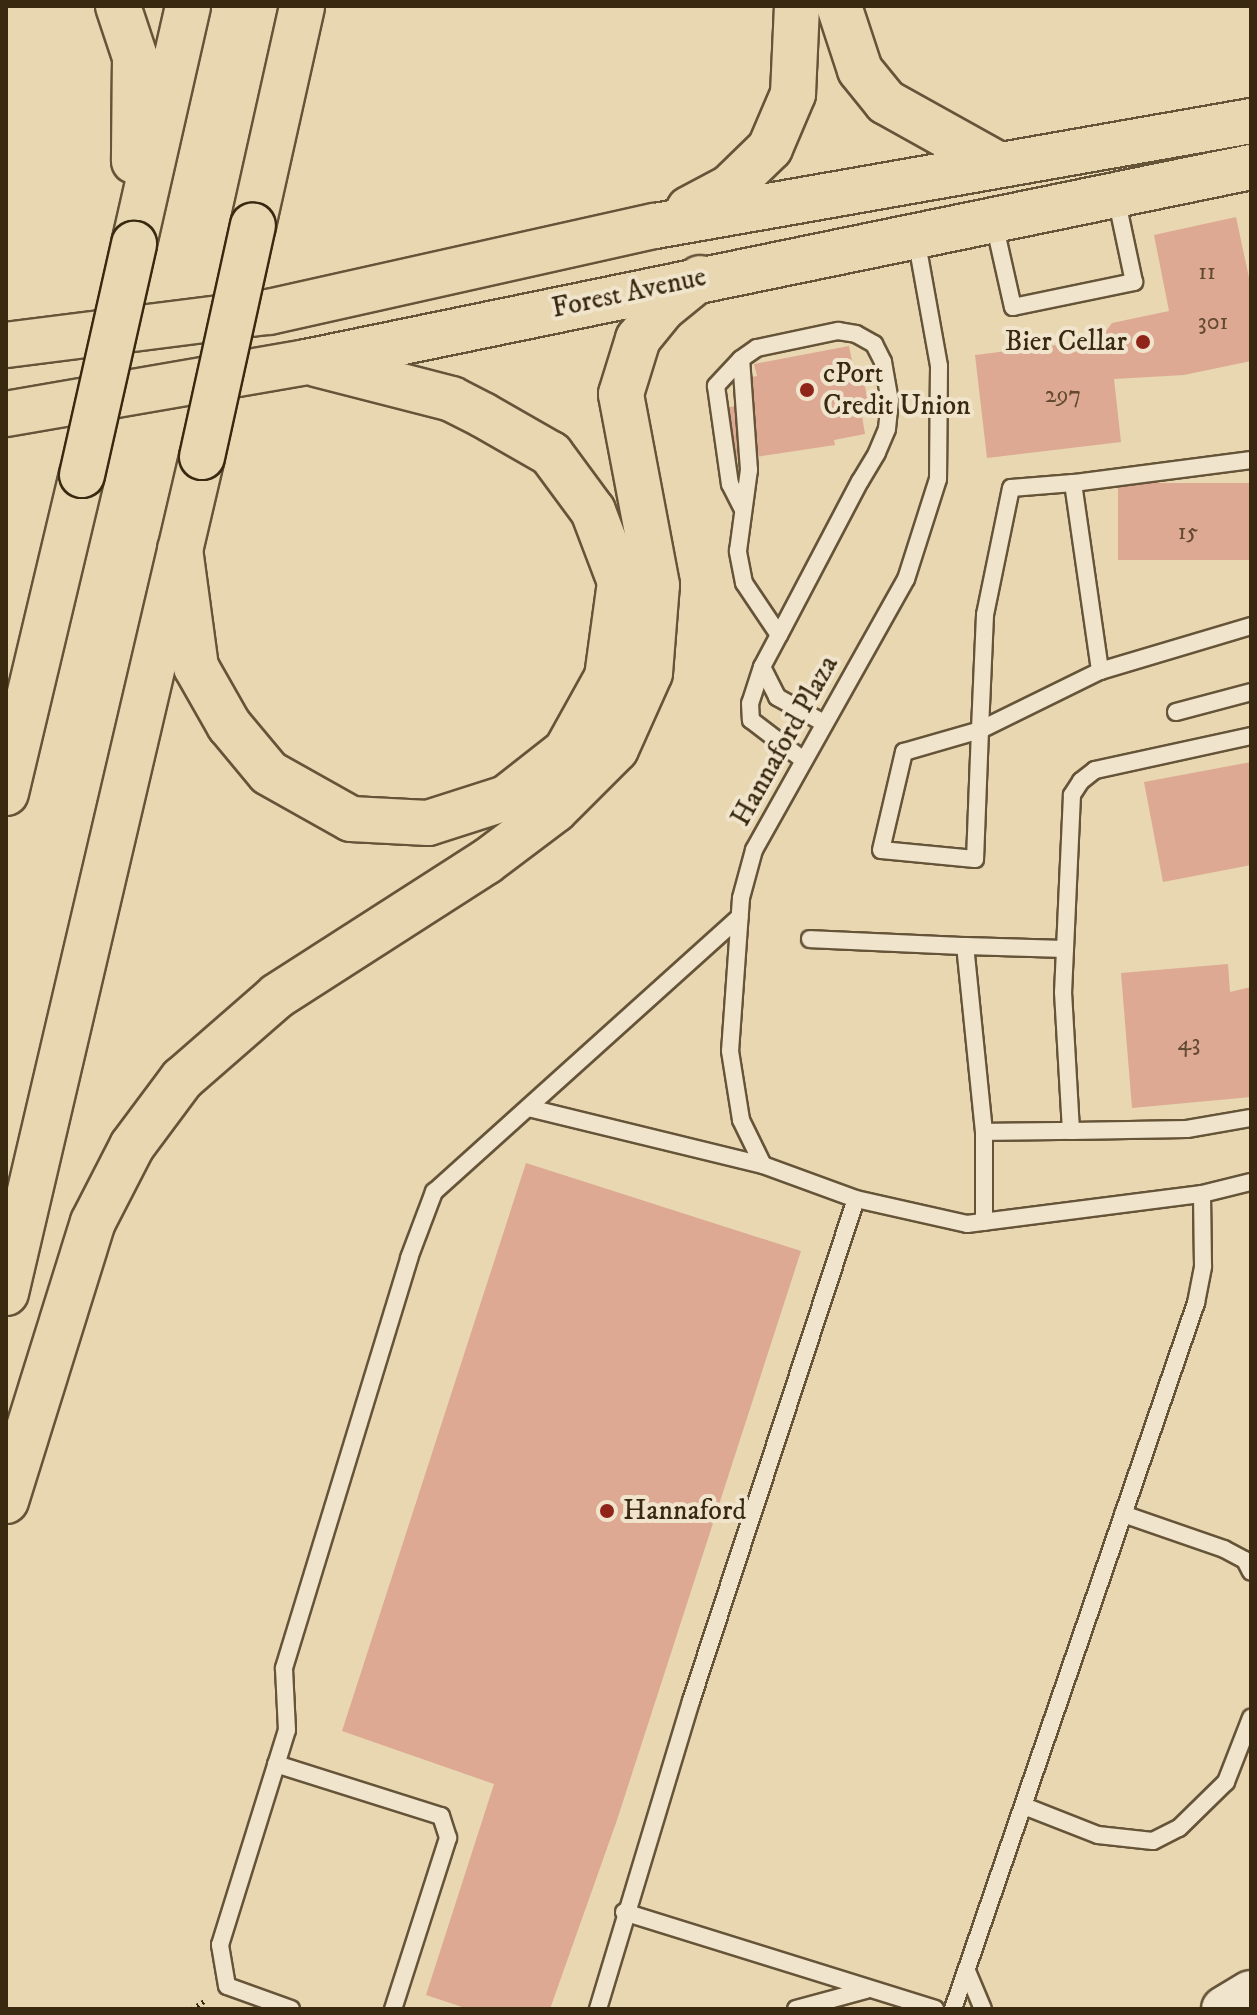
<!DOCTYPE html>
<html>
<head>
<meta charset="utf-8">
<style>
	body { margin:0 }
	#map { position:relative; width:1257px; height:2015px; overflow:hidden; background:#e8d7b1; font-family:"IM FELL DW Pica",serif }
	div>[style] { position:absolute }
	.building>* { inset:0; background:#dda992; transform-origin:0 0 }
	.path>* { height:5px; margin-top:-2.5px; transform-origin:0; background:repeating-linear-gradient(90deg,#3a2911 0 2px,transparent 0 6px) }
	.roads { filter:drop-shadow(2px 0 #665439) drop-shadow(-2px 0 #665439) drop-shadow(0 2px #665439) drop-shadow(0 -2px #665439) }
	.lane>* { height:16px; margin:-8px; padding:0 8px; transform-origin:8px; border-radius:8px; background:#f0e5cc }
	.secondary>* { height:44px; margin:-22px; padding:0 22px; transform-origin:22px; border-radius:22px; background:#f0e5cc }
	.highway>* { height:44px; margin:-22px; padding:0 22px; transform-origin:22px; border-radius:22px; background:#e8d7b1 }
	.bridges { filter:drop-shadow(2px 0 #3a2911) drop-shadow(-2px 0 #3a2911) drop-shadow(0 2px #3a2911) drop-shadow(0 -2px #3a2911) }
	.highway-bridge>* { height:44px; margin:-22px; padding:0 22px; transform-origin:22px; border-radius:22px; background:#e8d7b1 }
	.dots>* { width:22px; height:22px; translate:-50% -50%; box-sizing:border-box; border:4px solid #f0e5cc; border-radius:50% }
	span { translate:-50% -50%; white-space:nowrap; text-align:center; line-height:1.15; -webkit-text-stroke:8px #f0e5cc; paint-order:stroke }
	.number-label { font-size:24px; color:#634931 }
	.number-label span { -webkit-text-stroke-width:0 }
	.street-label { font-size:28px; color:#3a2911 }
	.poi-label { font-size:28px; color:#3a2911 }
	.right { translate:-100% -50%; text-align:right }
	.left { translate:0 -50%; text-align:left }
	.frame { position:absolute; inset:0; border:8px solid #3a2911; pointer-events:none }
</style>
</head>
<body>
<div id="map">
	<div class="building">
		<i style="clip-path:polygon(1236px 217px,1251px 287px,1251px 361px,1184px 375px,1114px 379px,1121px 442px,987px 458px,975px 355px,1075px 343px,1079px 336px,1106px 331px,1112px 323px,1169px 311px,1154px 235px)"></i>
		<i style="clip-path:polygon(849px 346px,853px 366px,861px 365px,869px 408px,861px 410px,865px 434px,834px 440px,835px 445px,729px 461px,720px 409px,751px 403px,747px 378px,757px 376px,754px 364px)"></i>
		<i style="left:1251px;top:483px;width:77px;height:133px;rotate:90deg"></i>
		<i style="clip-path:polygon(1251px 762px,1251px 865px,1163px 882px,1144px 782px)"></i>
		<i style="clip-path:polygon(1228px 964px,1230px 992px,1251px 987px,1251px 1097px,1132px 1108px,1121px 973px)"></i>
		<i style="clip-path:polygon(526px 1163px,801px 1251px,617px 1820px,550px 2009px,468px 2009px,426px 1995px,494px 1784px,342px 1731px)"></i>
	</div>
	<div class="path">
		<i style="left:192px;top:2009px;width:17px;rotate:-33deg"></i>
	</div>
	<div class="roads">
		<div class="lane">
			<i style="left:994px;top:223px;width:86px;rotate:77.3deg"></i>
			<i style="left:1013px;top:307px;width:124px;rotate:-11.7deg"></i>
			<i style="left:1134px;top:282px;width:87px;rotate:-102deg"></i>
			<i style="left:916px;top:238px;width:130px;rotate:79.8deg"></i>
			<i style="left:939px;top:366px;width:113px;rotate:90.5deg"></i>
			<i style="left:938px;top:479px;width:105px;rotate:107.7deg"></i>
			<i style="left:906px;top:579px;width:311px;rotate:119.3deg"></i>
			<i style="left:754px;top:850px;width:50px;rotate:105.2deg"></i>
			<i style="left:741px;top:898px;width:153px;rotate:94.1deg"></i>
			<i style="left:730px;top:1051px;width:70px;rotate:80.9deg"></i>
			<i style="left:741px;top:1120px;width:50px;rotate:63.9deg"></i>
			<i style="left:763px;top:1165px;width:99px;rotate:20.1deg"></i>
			<i style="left:856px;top:1199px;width:114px;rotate:12.7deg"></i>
			<i style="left:967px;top:1224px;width:237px;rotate:-7.3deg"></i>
			<i style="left:1202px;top:1194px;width:50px;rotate:-13.8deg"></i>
			<i style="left:741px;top:359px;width:37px;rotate:133deg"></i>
			<i style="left:716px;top:386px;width:99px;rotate:81.9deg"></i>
			<i style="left:730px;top:484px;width:27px;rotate:63deg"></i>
			<i style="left:1251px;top:460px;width:179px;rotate:172.6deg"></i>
			<i style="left:1073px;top:483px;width:190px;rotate:81.8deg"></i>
			<i style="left:1100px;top:671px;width:158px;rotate:-16.6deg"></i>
			<i style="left:1073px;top:483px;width:62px;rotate:175.4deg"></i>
			<i style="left:1011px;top:488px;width:130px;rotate:101.6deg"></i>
			<i style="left:985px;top:615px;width:115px;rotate:92.5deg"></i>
			<i style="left:980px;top:730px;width:134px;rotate:-26.2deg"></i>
			<i style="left:779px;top:635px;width:63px;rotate:-123.9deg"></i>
			<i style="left:744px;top:583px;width:33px;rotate:-101deg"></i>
			<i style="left:738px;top:551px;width:82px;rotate:-82.3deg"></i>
			<i style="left:749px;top:470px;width:111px;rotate:-94.1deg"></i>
			<i style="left:741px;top:359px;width:19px;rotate:-35deg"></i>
			<i style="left:757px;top:348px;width:83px;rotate:-11.9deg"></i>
			<i style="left:838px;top:331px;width:18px;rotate:9deg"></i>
			<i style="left:856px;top:334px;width:21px;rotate:29deg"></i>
			<i style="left:874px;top:344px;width:20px;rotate:63deg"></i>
			<i style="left:883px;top:362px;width:39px;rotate:80deg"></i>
			<i style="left:890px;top:400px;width:29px;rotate:96deg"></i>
			<i style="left:887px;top:429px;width:26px;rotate:113deg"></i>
			<i style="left:877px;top:453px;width:33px;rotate:121deg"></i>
			<i style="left:860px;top:481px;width:174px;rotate:117.7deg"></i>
			<i style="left:779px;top:635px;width:36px;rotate:118deg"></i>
			<i style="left:762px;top:667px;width:38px;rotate:108deg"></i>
			<i style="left:750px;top:703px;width:17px;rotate:87deg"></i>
			<i style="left:751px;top:720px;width:64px;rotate:37.4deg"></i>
			<i style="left:762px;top:667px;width:34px;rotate:63deg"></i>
			<i style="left:777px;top:697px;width:51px;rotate:29.1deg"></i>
			<i style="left:1176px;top:712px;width:78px;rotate:-14.9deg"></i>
			<i style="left:980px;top:730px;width:129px;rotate:92.2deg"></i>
			<i style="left:975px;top:859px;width:94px;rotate:-174.5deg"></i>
			<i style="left:881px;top:850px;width:101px;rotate:-76.8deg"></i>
			<i style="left:904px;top:752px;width:79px;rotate:-16.1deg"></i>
			<i style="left:1251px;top:736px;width:160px;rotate:167.7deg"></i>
			<i style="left:1095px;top:770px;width:18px;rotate:142deg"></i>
			<i style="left:1081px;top:781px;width:17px;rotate:123deg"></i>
			<i style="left:1072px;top:795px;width:197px;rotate:92.6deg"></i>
			<i style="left:1063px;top:992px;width:139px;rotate:86.7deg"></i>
			<i style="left:1071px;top:1131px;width:116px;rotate:-1deg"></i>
			<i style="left:1187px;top:1129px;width:65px;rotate:-9.8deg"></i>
			<i style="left:810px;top:939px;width:155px;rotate:2.6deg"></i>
			<i style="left:529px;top:1108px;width:241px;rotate:13.7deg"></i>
			<i style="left:984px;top:1132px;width:187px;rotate:-95.8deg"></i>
			<i style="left:965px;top:946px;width:100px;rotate:1.7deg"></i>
			<i style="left:984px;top:1222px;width:90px;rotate:-90deg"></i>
			<i style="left:984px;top:1132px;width:87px;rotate:-0.7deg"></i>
			<i style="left:1123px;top:1514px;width:107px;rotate:19.1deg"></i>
			<i style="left:1224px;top:1549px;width:24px;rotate:28deg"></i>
			<i style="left:1245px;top:1560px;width:13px;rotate:63deg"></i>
			<i style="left:276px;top:1764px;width:173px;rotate:17.5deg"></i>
			<i style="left:441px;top:1816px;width:23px;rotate:72deg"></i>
			<i style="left:448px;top:1838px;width:180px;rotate:107.8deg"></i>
			<i style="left:1024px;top:1806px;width:79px;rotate:21.4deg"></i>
			<i style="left:1098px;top:1835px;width:55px;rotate:6.2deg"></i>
			<i style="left:1153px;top:1841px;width:29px;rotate:-27deg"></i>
			<i style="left:1179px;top:1828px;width:66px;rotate:-44.4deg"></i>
			<i style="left:1226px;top:1782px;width:69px;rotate:-68.7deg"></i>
			<i style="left:624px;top:1912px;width:326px;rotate:17.3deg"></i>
			<i style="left:967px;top:1971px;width:41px;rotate:67.2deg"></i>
			<i style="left:291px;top:2009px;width:68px;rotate:-160.2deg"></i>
			<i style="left:227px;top:1986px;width:42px;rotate:-99.7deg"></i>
			<i style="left:220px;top:1945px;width:225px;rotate:-72.7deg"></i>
			<i style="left:287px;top:1730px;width:62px;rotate:-92.8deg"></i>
			<i style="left:284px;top:1668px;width:429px;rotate:-73deg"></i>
			<i style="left:409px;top:1258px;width:71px;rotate:-69.3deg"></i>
			<i style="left:434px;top:1192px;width:411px;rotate:-42deg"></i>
			<i style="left:598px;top:2009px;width:322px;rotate:-73.2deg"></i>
			<i style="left:691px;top:1701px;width:528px;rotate:-71.81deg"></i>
			<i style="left:796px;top:2009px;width:73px;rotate:-15.2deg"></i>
			<i style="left:953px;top:2009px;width:747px;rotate:-71.01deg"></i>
			<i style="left:1196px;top:1303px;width:38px;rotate:-79deg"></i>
			<i style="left:1203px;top:1266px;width:72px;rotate:-90.8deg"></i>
		</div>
		<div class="secondary">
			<i style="left:1224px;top:2009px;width:31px;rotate:-31deg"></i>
		</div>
		<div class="highway">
			<i style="left:118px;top:6px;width:54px;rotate:71.6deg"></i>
			<i style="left:135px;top:57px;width:104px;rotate:90.6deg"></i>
			<i style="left:839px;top:6px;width:67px;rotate:71.8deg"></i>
			<i style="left:860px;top:70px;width:41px;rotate:50.9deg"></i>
			<i style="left:886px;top:102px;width:129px;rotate:29.1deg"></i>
			<i style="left:689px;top:209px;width:47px;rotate:-28.2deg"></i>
			<i style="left:730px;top:187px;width:56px;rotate:-44.3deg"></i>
			<i style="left:770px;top:148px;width:59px;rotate:-66.9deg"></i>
			<i style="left:793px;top:94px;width:88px;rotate:-87.4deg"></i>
			<i style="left:253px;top:226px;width:225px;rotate:-77.4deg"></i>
			<i style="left:134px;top:244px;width:244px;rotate:-77.2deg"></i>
			<i style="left:6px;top:345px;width:265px;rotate:-7.2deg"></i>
			<i style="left:269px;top:312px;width:395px;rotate:-12.6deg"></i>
			<i style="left:655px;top:226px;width:605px;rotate:-9.99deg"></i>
			<i style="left:6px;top:414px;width:304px;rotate:-9.8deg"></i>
			<i style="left:306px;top:362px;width:965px;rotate:-11.66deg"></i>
			<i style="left:180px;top:549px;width:119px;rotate:82.3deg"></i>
			<i style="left:196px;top:667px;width:67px;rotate:60.4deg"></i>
			<i style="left:229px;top:725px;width:62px;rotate:50.2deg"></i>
			<i style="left:269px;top:773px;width:94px;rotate:29.3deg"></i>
			<i style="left:351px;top:819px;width:77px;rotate:3deg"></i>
			<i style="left:428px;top:823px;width:82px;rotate:-17.8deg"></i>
			<i style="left:506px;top:798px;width:76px;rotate:-38.1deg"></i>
			<i style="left:566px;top:751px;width:85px;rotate:-61deg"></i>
			<i style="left:607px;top:677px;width:96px;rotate:-82.2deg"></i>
			<i style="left:620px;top:582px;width:76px;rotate:-110.8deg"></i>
			<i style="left:593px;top:511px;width:71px;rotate:-126.4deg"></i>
			<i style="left:551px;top:454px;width:78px;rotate:-150.2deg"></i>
			<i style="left:483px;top:415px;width:35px;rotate:-153deg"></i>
			<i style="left:452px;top:399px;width:140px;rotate:-165.6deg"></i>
			<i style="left:6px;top:793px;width:327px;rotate:-76.6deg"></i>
			<i style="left:6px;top:1293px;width:859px;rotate:-76.81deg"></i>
			<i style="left:6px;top:1501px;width:292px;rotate:-72.7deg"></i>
			<i style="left:93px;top:1222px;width:85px;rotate:-62.8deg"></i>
			<i style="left:132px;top:1146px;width:84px;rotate:-53.3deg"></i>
			<i style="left:182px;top:1079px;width:126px;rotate:-41.1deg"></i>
			<i style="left:277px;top:996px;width:248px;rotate:-32.7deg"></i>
			<i style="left:486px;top:862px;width:86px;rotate:-37deg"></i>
			<i style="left:555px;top:810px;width:86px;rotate:-45deg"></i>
			<i style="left:616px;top:749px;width:83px;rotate:-65.9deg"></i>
			<i style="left:650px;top:673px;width:88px;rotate:-85.5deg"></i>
			<i style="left:657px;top:585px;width:194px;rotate:-100.7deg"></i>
			<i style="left:621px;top:394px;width:58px;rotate:-72.8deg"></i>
			<i style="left:638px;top:339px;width:38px;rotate:-51deg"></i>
			<i style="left:662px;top:309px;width:49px;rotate:-39.2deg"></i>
		</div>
	</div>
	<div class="bridges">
		<div class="highway-bridge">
			<i style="left:202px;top:457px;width:237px;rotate:-77.6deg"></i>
			<i style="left:82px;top:475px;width:237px;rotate:-77.3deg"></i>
		</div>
	</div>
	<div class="dots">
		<i style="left:1143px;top:342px;background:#8f2418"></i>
		<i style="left:807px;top:390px;background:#8f2418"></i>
		<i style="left:607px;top:1511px;background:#8f2418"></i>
	</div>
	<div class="number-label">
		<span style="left:1207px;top:273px">11</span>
		<span style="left:1213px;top:323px">301</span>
		<span style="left:1063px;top:396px">297</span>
		<span style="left:1188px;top:533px">15</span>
		<span style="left:1189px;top:1044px">43</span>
	</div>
	<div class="street-label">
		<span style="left:629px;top:293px;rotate:-12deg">Forest Avenue</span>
		<span style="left:785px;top:741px;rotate:-61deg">Hannaford Plaza</span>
	</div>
	<div class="poi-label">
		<span class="right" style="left:1127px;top:342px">Bier Cellar</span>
		<span class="left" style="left:823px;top:390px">cPort<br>Credit Union</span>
		<span class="left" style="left:623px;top:1511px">Hannaford</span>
	</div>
	<div class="frame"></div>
</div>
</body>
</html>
